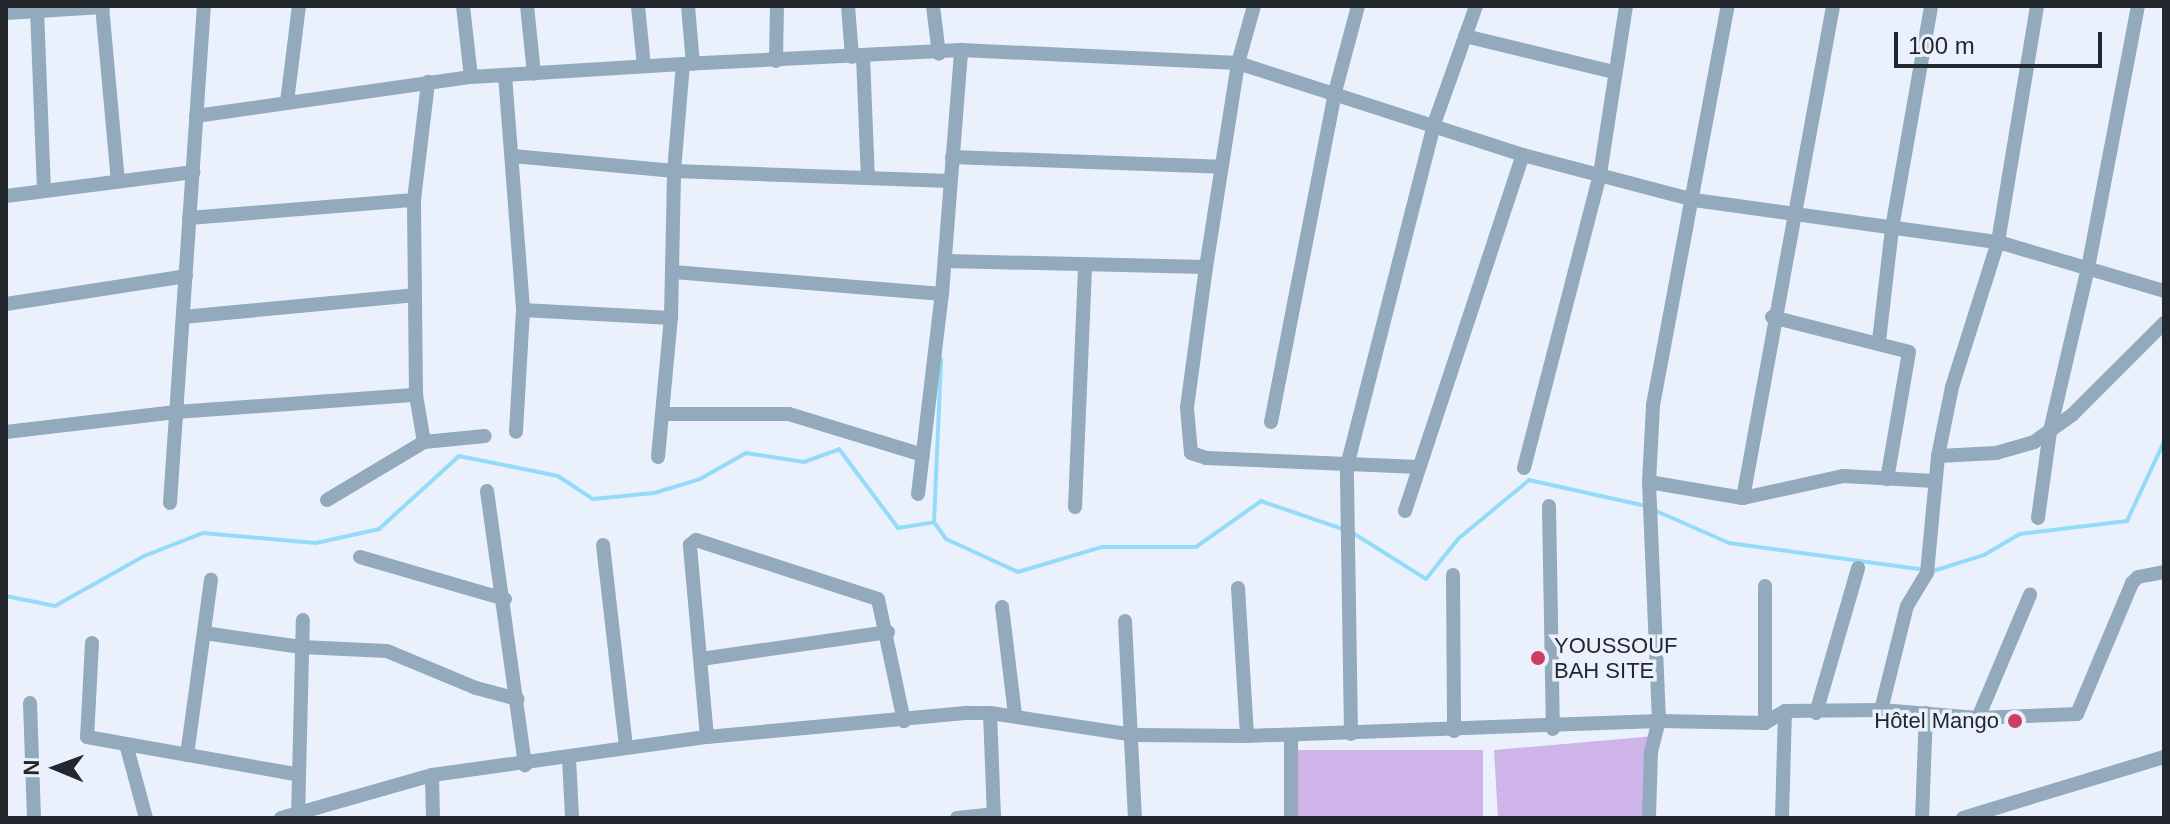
<!DOCTYPE html>
<html>
<head>
<meta charset="utf-8">
<style>
	body { margin:0 }
	#map { position:relative; width:2170px; height:824px; overflow:hidden; background:#ebf1fc; font-family:Arial,sans-serif }
	div>[style] { position:absolute }
	.green>* { inset:0; background:#ceb4e9; transform-origin:0 0 }
	.stream>* { height:4px; margin:-2px; padding:0 2px; transform-origin:2px; border-radius:2px; background:#93dbf8 }
	.minor>* { height:14px; margin:-7px; padding:0 7px; transform-origin:7px; border-radius:7px; background:#93a9bc }
	.dots>* { width:22px; height:22px; translate:-50% -50%; box-sizing:border-box; border:4px solid #ebf1fc; border-radius:50% }
	span { translate:-50% -50%; white-space:nowrap; text-align:center; line-height:1.15; -webkit-text-stroke:7px #ebf1fc; paint-order:stroke }
	.poi-label { font-size:22px; color:#23272e }
	.left { translate:0 -50%; text-align:left }
	.right { translate:-100% -50%; text-align:right }
	.frame { position:absolute; inset:0; border:8px solid #23272e; pointer-events:none }
	.north { position:absolute; left:16px; top:728px; width:80px; height:80px; -webkit-text-stroke:6px #ebf1fc; paint-order:stroke; rotate:271deg; font-size:22px; font-weight:700; line-height:32px; text-align:center; color:#23272e }
	.north::after { content:''; display:block; margin:auto; width:28px; height:36px; background:#23272e; clip-path:polygon(50% 0,100% 100%,50% 72%,0 100%) }
	.scale { position:absolute; left:1894px; top:32px; width:208px; height:36px; box-sizing:border-box; border:4px solid #23272e; border-top:0; padding-left:10px; font-size:24px; line-height:28px; white-space:nowrap; color:#23272e; -webkit-text-stroke:6px #ebf1fc; paint-order:stroke }
</style>
</head>
<body>
<div id="map">
	<div class="green">
		<i style="clip-path:polygon(1655px 736px,1645px 818px,1498px 818px,1494px 750px)"></i>
		<i style="left:1297px;top:750px;width:186px;height:68px"></i>
	</div>
	<div class="stream">
		<i style="left:1654px;top:510px;width:82px;rotate:23.7deg"></i>
		<i style="left:1729px;top:543px;width:206px;rotate:7.8deg"></i>
		<i style="left:1933px;top:571px;width:53px;rotate:-17.4deg"></i>
		<i style="left:1984px;top:555px;width:42px;rotate:-30.3deg"></i>
		<i style="left:2020px;top:534px;width:108px;rotate:-6.9deg"></i>
		<i style="left:2127px;top:521px;width:87px;rotate:-64.9deg"></i>
		<i style="left:934px;top:522px;width:163px;rotate:-87.5deg"></i>
		<i style="left:1353px;top:533px;width:86px;rotate:32.2deg"></i>
		<i style="left:1426px;top:579px;width:51px;rotate:-51.3deg"></i>
		<i style="left:1458px;top:539px;width:92px;rotate:-39.7deg"></i>
		<i style="left:1529px;top:480px;width:120px;rotate:12.5deg"></i>
		<i style="left:6px;top:596px;width:50px;rotate:11.5deg"></i>
		<i style="left:55px;top:606px;width:102px;rotate:-29.3deg"></i>
		<i style="left:144px;top:556px;width:63px;rotate:-21.3deg"></i>
		<i style="left:203px;top:533px;width:113px;rotate:5.1deg"></i>
		<i style="left:316px;top:543px;width:65px;rotate:-12.5deg"></i>
		<i style="left:379px;top:529px;width:108px;rotate:-42.4deg"></i>
		<i style="left:459px;top:456px;width:101px;rotate:11.4deg"></i>
		<i style="left:558px;top:476px;width:42px;rotate:33.3deg"></i>
		<i style="left:593px;top:499px;width:61px;rotate:-5.6deg"></i>
		<i style="left:654px;top:493px;width:48px;rotate:-16.9deg"></i>
		<i style="left:700px;top:479px;width:53px;rotate:-29.5deg"></i>
		<i style="left:746px;top:453px;width:59px;rotate:8.8deg"></i>
		<i style="left:804px;top:462px;width:37px;rotate:-20deg"></i>
		<i style="left:839px;top:449px;width:99px;rotate:53.2deg"></i>
		<i style="left:898px;top:528px;width:36px;rotate:-9deg"></i>
		<i style="left:934px;top:522px;width:21px;rotate:55deg"></i>
		<i style="left:946px;top:539px;width:79px;rotate:24.6deg"></i>
		<i style="left:1018px;top:572px;width:88px;rotate:-16.6deg"></i>
		<i style="left:1102px;top:547px;width:94px"></i>
		<i style="left:1196px;top:547px;width:80px;rotate:-35.3deg"></i>
		<i style="left:1261px;top:501px;width:89px;rotate:19deg"></i>
	</div>
	<div class="minor">
		<i style="left:102px;top:6px;width:176px;rotate:84.8deg"></i>
		<i style="left:463px;top:6px;width:71px;rotate:83.6deg"></i>
		<i style="left:527px;top:6px;width:68px;rotate:84.1deg"></i>
		<i style="left:638px;top:6px;width:60px;rotate:84.3deg"></i>
		<i style="left:688px;top:6px;width:58px;rotate:85.1deg"></i>
		<i style="left:848px;top:6px;width:51px;rotate:85.5deg"></i>
		<i style="left:933px;top:6px;width:48px;rotate:82.9deg"></i>
		<i style="left:1254px;top:6px;width:59px;rotate:105.7deg"></i>
		<i style="left:1238px;top:63px;width:206px;rotate:98.9deg"></i>
		<i style="left:1206px;top:267px;width:142px;rotate:97.7deg"></i>
		<i style="left:1187px;top:408px;width:45px;rotate:84.9deg"></i>
		<i style="left:1191px;top:453px;width:16px;rotate:18deg"></i>
		<i style="left:1206px;top:458px;width:213px;rotate:2.4deg"></i>
		<i style="left:37px;top:9px;width:182px;rotate:87.8deg"></i>
		<i style="left:6px;top:13px;width:97px;rotate:-3.5deg"></i>
		<i style="left:1465px;top:36px;width:153px;rotate:13.6deg"></i>
		<i style="left:863px;top:56px;width:122px;rotate:87.7deg"></i>
		<i style="left:776px;top:61px;width:55px;rotate:-89deg"></i>
		<i style="left:505px;top:75px;width:236px;rotate:85.6deg"></i>
		<i style="left:523px;top:310px;width:122px;rotate:93.3deg"></i>
		<i style="left:287px;top:102px;width:97px;rotate:-82.9deg"></i>
		<i style="left:196px;top:116px;width:278px;rotate:-8.1deg"></i>
		<i style="left:471px;top:77px;width:212px;rotate:-3.5deg"></i>
		<i style="left:683px;top:64px;width:278px;rotate:-2.9deg"></i>
		<i style="left:961px;top:50px;width:277px;rotate:2.7deg"></i>
		<i style="left:1238px;top:63px;width:299px;rotate:17.9deg"></i>
		<i style="left:1523px;top:155px;width:177px;rotate:14.7deg"></i>
		<i style="left:1694px;top:200px;width:307px;rotate:7.9deg"></i>
		<i style="left:1998px;top:242px;width:173px;rotate:16.4deg"></i>
		<i style="left:513px;top:156px;width:162px;rotate:5.3deg"></i>
		<i style="left:674px;top:171px;width:276px;rotate:2.1deg"></i>
		<i style="left:952px;top:157px;width:269px;rotate:2.1deg"></i>
		<i style="left:6px;top:196px;width:189px;rotate:-7.3deg"></i>
		<i style="left:189px;top:218px;width:226px;rotate:-4.6deg"></i>
		<i style="left:945px;top:261px;width:261px;rotate:1.3deg"></i>
		<i style="left:674px;top:272px;width:269px;rotate:4.7deg"></i>
		<i style="left:6px;top:304px;width:182px;rotate:-8.8deg"></i>
		<i style="left:523px;top:310px;width:148px;rotate:3.1deg"></i>
		<i style="left:183px;top:317px;width:232px;rotate:-5.4deg"></i>
		<i style="left:1772px;top:317px;width:141px;rotate:14.3deg"></i>
		<i style="left:1909px;top:352px;width:129px;rotate:99.8deg"></i>
		<i style="left:1879px;top:341px;width:114px;rotate:-83.4deg"></i>
		<i style="left:1892px;top:228px;width:225px;rotate:-80deg"></i>
		<i style="left:662px;top:414px;width:127px"></i>
		<i style="left:789px;top:414px;width:140px;rotate:17deg"></i>
		<i style="left:1271px;top:422px;width:336px;rotate:-79deg"></i>
		<i style="left:1335px;top:92px;width:89px;rotate:-75deg"></i>
		<i style="left:6px;top:432px;width:171px;rotate:-6.7deg"></i>
		<i style="left:176px;top:412px;width:241px;rotate:-4.1deg"></i>
		<i style="left:424px;top:442px;width:48px;rotate:-99.7deg"></i>
		<i style="left:416px;top:395px;width:195px;rotate:-90.6deg"></i>
		<i style="left:414px;top:200px;width:119px;rotate:-83.2deg"></i>
		<i style="left:1938px;top:456px;width:58px;rotate:-3deg"></i>
		<i style="left:1996px;top:453px;width:40px;rotate:-16deg"></i>
		<i style="left:2034px;top:442px;width:47px;rotate:-35.4deg"></i>
		<i style="left:2072px;top:415px;width:130px;rotate:-45deg"></i>
		<i style="left:658px;top:457px;width:140px;rotate:-84.7deg"></i>
		<i style="left:671px;top:318px;width:147px;rotate:-88.8deg"></i>
		<i style="left:674px;top:171px;width:107px;rotate:-85.2deg"></i>
		<i style="left:1524px;top:468px;width:304px;rotate:-75.5deg"></i>
		<i style="left:1600px;top:174px;width:170px;rotate:-81.2deg"></i>
		<i style="left:1649px;top:482px;width:95px;rotate:9.7deg"></i>
		<i style="left:1743px;top:498px;width:102px;rotate:-12.4deg"></i>
		<i style="left:1843px;top:476px;width:91px;rotate:3.1deg"></i>
		<i style="left:487px;top:491px;width:277px;rotate:82.1deg"></i>
		<i style="left:918px;top:494px;width:201px;rotate:-83.2deg"></i>
		<i style="left:942px;top:294px;width:245px;rotate:-85.5deg"></i>
		<i style="left:1743px;top:498px;width:500px;rotate:-79.63deg"></i>
		<i style="left:327px;top:500px;width:113px;rotate:-30.9deg"></i>
		<i style="left:424px;top:442px;width:61px;rotate:-5.6deg"></i>
		<i style="left:170px;top:503px;width:498px;rotate:-86.1deg"></i>
		<i style="left:1549px;top:506px;width:223px;rotate:89deg"></i>
		<i style="left:1075px;top:507px;width:243px;rotate:-87.6deg"></i>
		<i style="left:1405px;top:511px;width:375px;rotate:-71.7deg"></i>
		<i style="left:2038px;top:518px;width:88px;rotate:-82.1deg"></i>
		<i style="left:2050px;top:431px;width:167px;rotate:-76.9deg"></i>
		<i style="left:2088px;top:268px;width:267px;rotate:-79.2deg"></i>
		<i style="left:603px;top:545px;width:204px;rotate:83.5deg"></i>
		<i style="left:360px;top:557px;width:151px;rotate:16.2deg"></i>
		<i style="left:1453px;top:575px;width:156px;rotate:89.6deg"></i>
		<i style="left:1765px;top:586px;width:137px;rotate:90deg"></i>
		<i style="left:1238px;top:588px;width:148px;rotate:86.5deg"></i>
		<i style="left:1002px;top:607px;width:108px;rotate:83.1deg"></i>
		<i style="left:1125px;top:621px;width:197px;rotate:87.1deg"></i>
		<i style="left:204px;top:633px;width:98px;rotate:8.2deg"></i>
		<i style="left:301px;top:647px;width:86px;rotate:2.7deg"></i>
		<i style="left:387px;top:651px;width:96px;rotate:22.6deg"></i>
		<i style="left:476px;top:688px;width:43px;rotate:14.7deg"></i>
		<i style="left:92px;top:643px;width:94px;rotate:93deg"></i>
		<i style="left:87px;top:737px;width:211px;rotate:10.1deg"></i>
		<i style="left:701px;top:659px;width:189px;rotate:-8.2deg"></i>
		<i style="left:30px;top:703px;width:115px;rotate:88deg"></i>
		<i style="left:1881px;top:710px;width:107px;rotate:-76deg"></i>
		<i style="left:1907px;top:606px;width:39px;rotate:-59deg"></i>
		<i style="left:1927px;top:573px;width:118px;rotate:-84.6deg"></i>
		<i style="left:1938px;top:456px;width:70px;rotate:-78.5deg"></i>
		<i style="left:1952px;top:387px;width:152px;rotate:-72.4deg"></i>
		<i style="left:1998px;top:242px;width:239px;rotate:-80.6deg"></i>
		<i style="left:990px;top:713px;width:145px;rotate:8.7deg"></i>
		<i style="left:1133px;top:735px;width:114px;rotate:0.5deg"></i>
		<i style="left:1247px;top:736px;width:412px;rotate:-2.1deg"></i>
		<i style="left:1659px;top:721px;width:106px;rotate:1.1deg"></i>
		<i style="left:1765px;top:723px;width:23px;rotate:-31deg"></i>
		<i style="left:1785px;top:711px;width:96px;rotate:-0.6deg"></i>
		<i style="left:1881px;top:710px;width:97px;rotate:4.7deg"></i>
		<i style="left:1978px;top:718px;width:99px;rotate:-2.3deg"></i>
		<i style="left:2077px;top:714px;width:142px;rotate:-67.2deg"></i>
		<i style="left:2132px;top:583px;width:8px;rotate:-45deg"></i>
		<i style="left:2138px;top:577px;width:26px;rotate:-11deg"></i>
		<i style="left:1816px;top:713px;width:151px;rotate:-73.8deg"></i>
		<i style="left:1978px;top:718px;width:134px;rotate:-67.1deg"></i>
		<i style="left:1351px;top:734px;width:268px;rotate:-90.9deg"></i>
		<i style="left:1347px;top:466px;width:353px;rotate:-75.7deg"></i>
		<i style="left:1434px;top:124px;width:125px;rotate:-70.4deg"></i>
		<i style="left:1291px;top:735px;width:83px;rotate:90deg"></i>
		<i style="left:707px;top:737px;width:193px;rotate:-95.1deg"></i>
		<i style="left:690px;top:545px;width:8px;rotate:-40deg"></i>
		<i style="left:696px;top:540px;width:191px;rotate:18deg"></i>
		<i style="left:878px;top:599px;width:125px;rotate:78deg"></i>
		<i style="left:126px;top:744px;width:77px;rotate:74.9deg"></i>
		<i style="left:187px;top:755px;width:177px;rotate:-82.2deg"></i>
		<i style="left:569px;top:758px;width:60px;rotate:87.1deg"></i>
		<i style="left:432px;top:775px;width:43px;rotate:88.7deg"></i>
		<i style="left:281px;top:818px;width:157px;rotate:-15.9deg"></i>
		<i style="left:432px;top:775px;width:278px;rotate:-7.9deg"></i>
		<i style="left:707px;top:737px;width:262px;rotate:-5.3deg"></i>
		<i style="left:968px;top:713px;width:22px"></i>
		<i style="left:990px;top:713px;width:105px;rotate:87.8deg"></i>
		<i style="left:298px;top:818px;width:198px;rotate:-88.6deg"></i>
		<i style="left:957px;top:818px;width:37px;rotate:-6deg"></i>
		<i style="left:1649px;top:818px;width:66px;rotate:-88.3deg"></i>
		<i style="left:1651px;top:752px;width:32px;rotate:-76deg"></i>
		<i style="left:1659px;top:721px;width:239px;rotate:-92.4deg"></i>
		<i style="left:1649px;top:482px;width:77px;rotate:-87deg"></i>
		<i style="left:1653px;top:405px;width:406px;rotate:-79.4deg"></i>
		<i style="left:1782px;top:818px;width:107px;rotate:-88.4deg"></i>
		<i style="left:1922px;top:818px;width:105px;rotate:-87.8deg"></i>
		<i style="left:1963px;top:818px;width:210px;rotate:-16.9deg"></i>
	</div>
	<div class="dots">
		<i style="left:1538px;top:658px;background:#cd3e65"></i>
		<i style="left:2015px;top:721px;background:#cd3e65"></i>
	</div>
	<div class="poi-label">
		<span class="left" style="left:1554px;top:658px">YOUSSOUF<br>BAH SITE</span>
		<span class="right" style="left:1999px;top:721px">Hôtel Mango</span>
	</div>
	<div class="frame"></div>
	<div class="north">N</div>
	<div class="scale">100 m</div>
</div>
</body>
</html>
